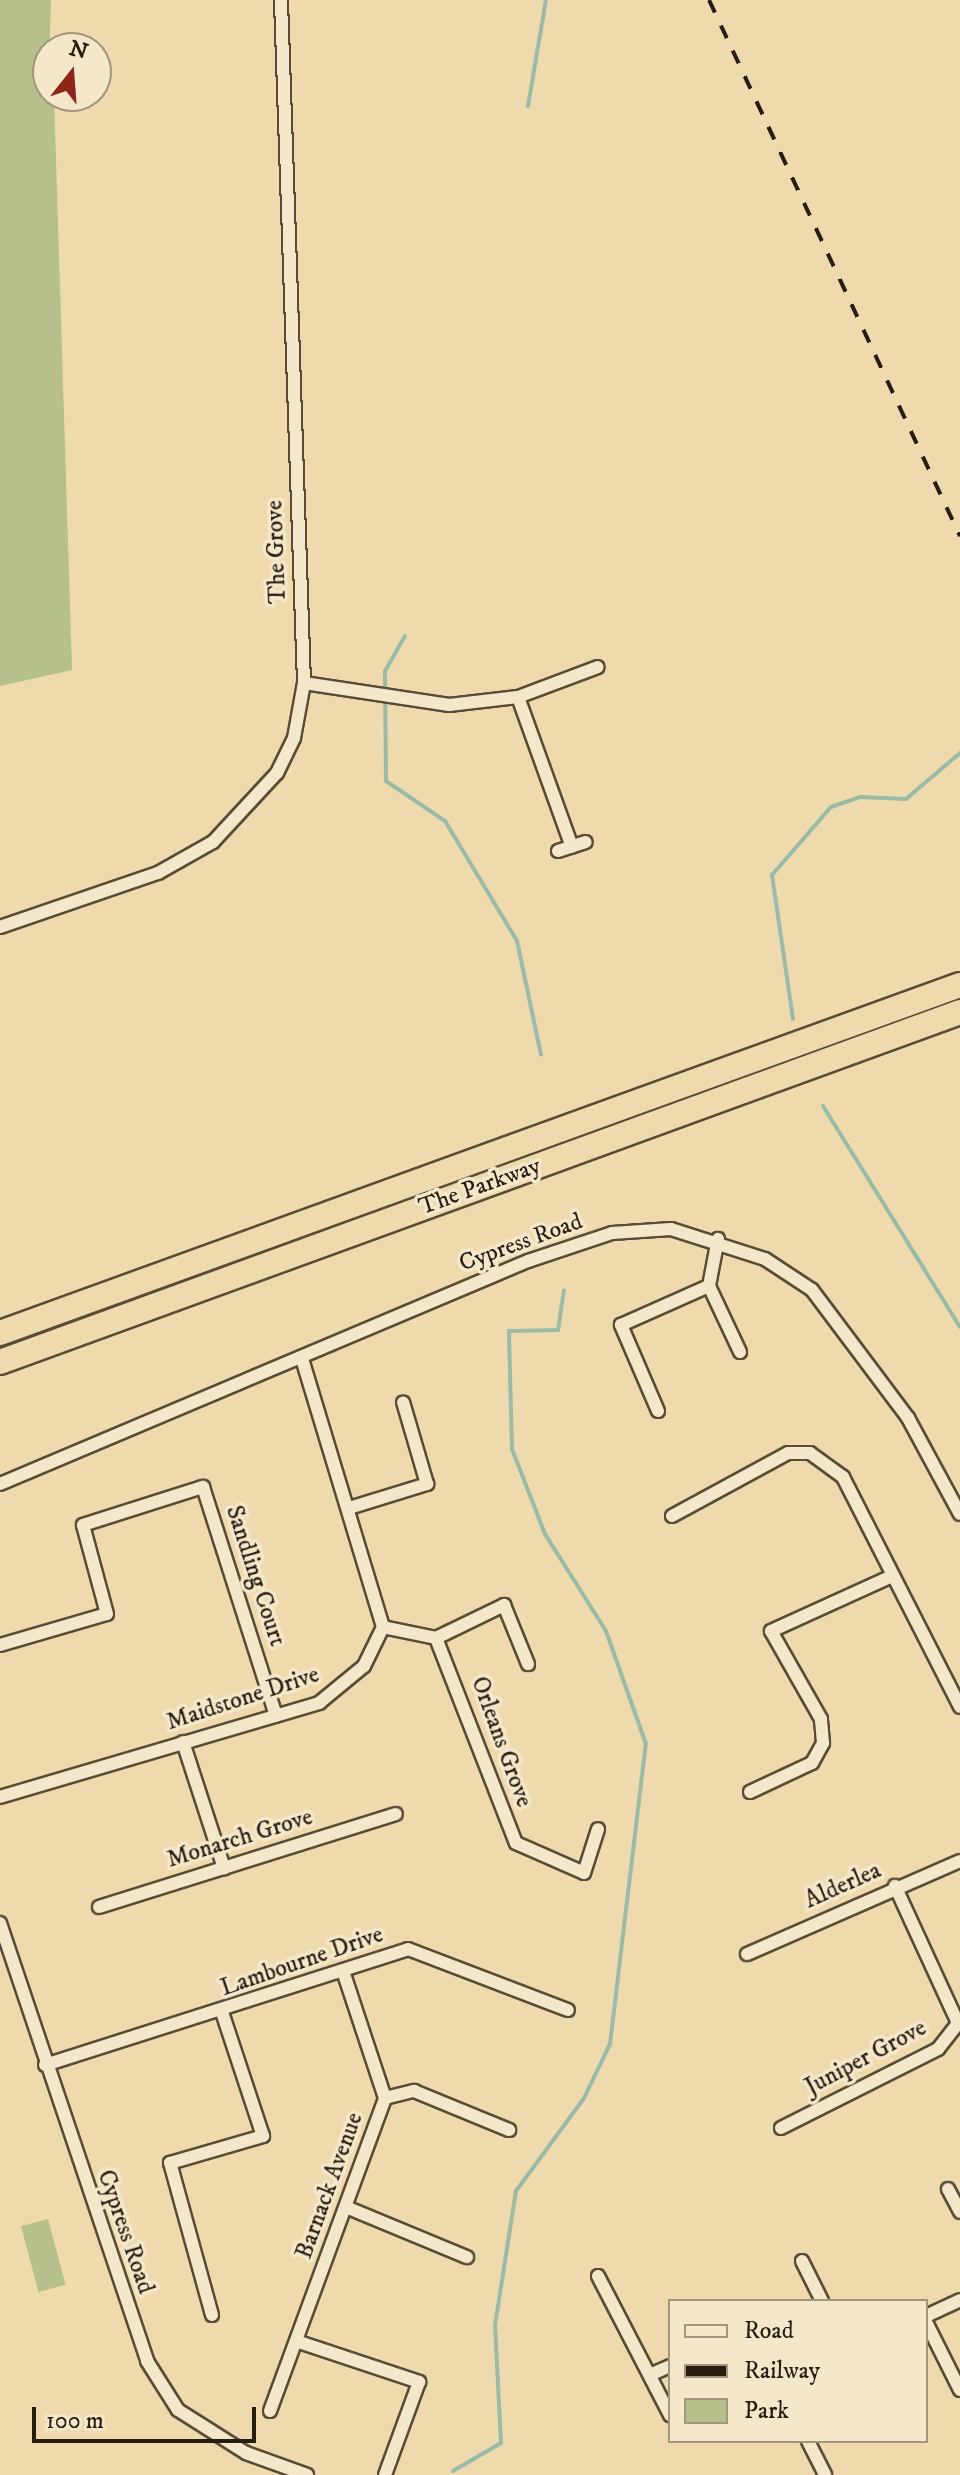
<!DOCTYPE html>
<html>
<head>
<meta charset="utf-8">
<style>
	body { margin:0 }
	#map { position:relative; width:960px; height:2475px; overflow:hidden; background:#efdaae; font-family:"IM FELL DW Pica",serif }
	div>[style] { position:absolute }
	.green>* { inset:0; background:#b6c08c; transform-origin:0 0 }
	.stream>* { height:4px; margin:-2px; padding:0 2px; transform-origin:2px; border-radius:2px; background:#9abba7 }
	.roads { filter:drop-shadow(2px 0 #584c37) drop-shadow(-2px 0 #584c37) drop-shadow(0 2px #584c37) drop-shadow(0 -2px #584c37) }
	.street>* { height:12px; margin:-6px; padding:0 6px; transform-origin:6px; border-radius:6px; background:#f5e7ca }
	.highway>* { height:24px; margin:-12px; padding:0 12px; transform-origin:12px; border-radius:12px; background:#efdaae }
	.rail>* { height:4px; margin-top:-2px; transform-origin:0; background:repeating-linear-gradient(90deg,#261c0f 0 14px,transparent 0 28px) }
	span { translate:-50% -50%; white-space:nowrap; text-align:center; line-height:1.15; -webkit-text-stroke:7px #f5e7ca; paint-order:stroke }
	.street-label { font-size:24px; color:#261c0f }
	.legend { position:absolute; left:668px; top:2299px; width:260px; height:144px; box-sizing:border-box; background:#f5e7ca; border:2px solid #a2967f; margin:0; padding:10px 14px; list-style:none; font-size:24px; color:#261c0f }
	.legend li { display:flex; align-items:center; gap:16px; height:40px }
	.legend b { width:40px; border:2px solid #a2967f }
	.north { position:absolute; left:32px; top:32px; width:80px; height:80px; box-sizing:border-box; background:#f5e7ca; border:2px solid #a2967f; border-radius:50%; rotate:17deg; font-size:22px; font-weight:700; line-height:32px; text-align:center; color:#261c0f }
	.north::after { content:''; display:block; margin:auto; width:28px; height:36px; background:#8f2418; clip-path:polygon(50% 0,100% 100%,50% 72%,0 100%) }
	.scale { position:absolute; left:32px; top:2407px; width:224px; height:36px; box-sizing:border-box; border:4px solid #261c0f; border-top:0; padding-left:10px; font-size:24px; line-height:28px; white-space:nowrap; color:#261c0f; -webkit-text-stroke:6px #f5e7ca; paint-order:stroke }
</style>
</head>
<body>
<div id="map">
	<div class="green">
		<i style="clip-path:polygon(0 0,51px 0,48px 96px,54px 96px,72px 670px,0 686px)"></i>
		<i style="left:48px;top:2219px;width:68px;height:28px;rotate:75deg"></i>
	</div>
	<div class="stream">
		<i style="left:528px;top:106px;width:108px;rotate:-80.4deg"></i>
		<i style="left:405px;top:636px;width:40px;rotate:119.7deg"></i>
		<i style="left:385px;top:671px;width:110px;rotate:89.5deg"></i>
		<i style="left:386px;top:781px;width:71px;rotate:34.1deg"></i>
		<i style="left:445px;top:821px;width:140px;rotate:59deg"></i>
		<i style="left:517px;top:941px;width:116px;rotate:78.1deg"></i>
		<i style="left:793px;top:1019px;width:146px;rotate:-98.3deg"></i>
		<i style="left:772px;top:875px;width:90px;rotate:-49.1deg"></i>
		<i style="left:831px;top:807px;width:31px;rotate:-19deg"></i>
		<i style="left:860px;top:797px;width:46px;rotate:2.5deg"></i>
		<i style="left:906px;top:799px;width:71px;rotate:-40.4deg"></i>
		<i style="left:823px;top:1106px;width:260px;rotate:58.2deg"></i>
		<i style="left:453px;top:2471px;width:56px;rotate:-30.3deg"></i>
		<i style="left:501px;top:2443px;width:118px;rotate:-92.9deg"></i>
		<i style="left:495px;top:2325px;width:136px;rotate:-81.1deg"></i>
		<i style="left:516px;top:2191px;width:115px;rotate:-53.8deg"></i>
		<i style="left:584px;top:2098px;width:60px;rotate:-64.3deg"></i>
		<i style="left:610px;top:2044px;width:302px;rotate:-83.2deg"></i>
		<i style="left:646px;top:1744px;width:120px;rotate:-109.5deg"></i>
		<i style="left:606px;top:1631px;width:115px;rotate:-122.2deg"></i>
		<i style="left:545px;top:1534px;width:91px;rotate:-111.2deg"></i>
		<i style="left:512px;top:1449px;width:118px;rotate:-91.5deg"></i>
		<i style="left:509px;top:1331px;width:49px;rotate:-1.2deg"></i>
		<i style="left:558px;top:1330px;width:40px;rotate:-81.5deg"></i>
	</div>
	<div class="roads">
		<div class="street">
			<i style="left:304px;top:683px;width:147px;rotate:8.6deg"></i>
			<i style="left:449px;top:705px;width:69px;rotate:-6.6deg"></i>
			<i style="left:518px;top:697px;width:85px;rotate:-20.6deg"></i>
			<i style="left:518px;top:697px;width:159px;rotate:70.2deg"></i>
			<i style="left:558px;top:851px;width:29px;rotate:-18deg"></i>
			<i style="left:0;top:927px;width:167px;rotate:-18.9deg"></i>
			<i style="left:158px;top:873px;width:63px;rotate:-29.4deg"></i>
			<i style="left:213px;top:842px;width:94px;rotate:-47.2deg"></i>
			<i style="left:277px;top:773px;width:39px;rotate:-64deg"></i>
			<i style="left:294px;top:738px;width:56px;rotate:-79.7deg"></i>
			<i style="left:304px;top:683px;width:683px;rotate:-91.93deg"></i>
			<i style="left:709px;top:1286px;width:73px;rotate:64.8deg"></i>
			<i style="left:658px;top:1411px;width:94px;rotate:-113.3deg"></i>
			<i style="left:621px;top:1325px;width:96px;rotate:-23.9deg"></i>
			<i style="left:709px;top:1286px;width:48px;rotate:-79.2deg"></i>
			<i style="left:0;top:1484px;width:573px;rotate:-22.9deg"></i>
			<i style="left:528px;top:1261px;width:89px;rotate:-18.4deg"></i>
			<i style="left:612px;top:1233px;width:59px;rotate:-3.9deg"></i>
			<i style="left:671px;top:1229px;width:99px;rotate:17.7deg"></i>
			<i style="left:765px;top:1259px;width:56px;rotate:33.4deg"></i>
			<i style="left:812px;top:1290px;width:160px;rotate:53.1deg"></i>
			<i style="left:908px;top:1418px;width:109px;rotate:61.6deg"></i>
			<i style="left:349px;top:1508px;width:82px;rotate:-17.1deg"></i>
			<i style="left:427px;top:1484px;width:85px;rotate:-106.3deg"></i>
			<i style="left:672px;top:1516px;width:132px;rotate:-28.5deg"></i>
			<i style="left:788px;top:1453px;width:22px"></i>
			<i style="left:810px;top:1453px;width:41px;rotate:36deg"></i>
			<i style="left:843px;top:1477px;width:258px;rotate:63deg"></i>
			<i style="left:383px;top:1627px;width:54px;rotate:11.7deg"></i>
			<i style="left:436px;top:1638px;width:220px;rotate:68.7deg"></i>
			<i style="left:516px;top:1843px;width:74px;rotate:23.8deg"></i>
			<i style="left:584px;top:1873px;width:46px;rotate:-72.3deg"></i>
			<i style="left:436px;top:1638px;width:76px;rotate:-25.9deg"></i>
			<i style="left:504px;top:1605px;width:64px;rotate:67.9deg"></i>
			<i style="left:0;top:1645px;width:111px;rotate:-16.2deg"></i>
			<i style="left:107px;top:1614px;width:92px;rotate:-105.1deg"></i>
			<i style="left:83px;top:1525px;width:126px;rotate:-17.6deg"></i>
			<i style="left:203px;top:1487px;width:240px;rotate:72.3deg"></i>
			<i style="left:183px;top:1742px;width:133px;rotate:72deg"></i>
			<i style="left:750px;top:1792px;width:68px;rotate:-25.1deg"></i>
			<i style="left:812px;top:1763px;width:23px;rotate:-61deg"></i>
			<i style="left:823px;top:1743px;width:24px;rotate:-95deg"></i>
			<i style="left:821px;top:1719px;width:101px;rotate:-119.6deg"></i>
			<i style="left:771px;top:1631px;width:133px;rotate:-24.4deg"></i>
			<i style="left:0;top:1797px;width:333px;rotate:-16.4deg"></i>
			<i style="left:319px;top:1703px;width:58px;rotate:-39.4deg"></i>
			<i style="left:364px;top:1666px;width:43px;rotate:-64deg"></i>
			<i style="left:383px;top:1627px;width:281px;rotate:-106.8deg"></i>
			<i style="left:99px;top:1907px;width:311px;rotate:-17.4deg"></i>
			<i style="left:0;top:1923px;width:462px;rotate:71.4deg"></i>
			<i style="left:147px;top:2361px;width:58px;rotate:57.7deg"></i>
			<i style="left:178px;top:2410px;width:80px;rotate:32.3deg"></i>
			<i style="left:246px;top:2453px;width:65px;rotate:19.8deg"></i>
			<i style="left:747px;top:1954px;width:232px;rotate:-23.6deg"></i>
			<i style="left:45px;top:2065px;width:381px;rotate:-17.7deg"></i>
			<i style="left:408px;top:1949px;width:171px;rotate:20.9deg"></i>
			<i style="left:385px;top:2098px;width:30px;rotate:-14deg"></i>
			<i style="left:414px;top:2091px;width:103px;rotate:22.3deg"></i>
			<i style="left:781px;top:2128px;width:176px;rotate:-26.7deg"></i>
			<i style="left:938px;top:2049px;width:33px;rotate:-52deg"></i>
			<i style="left:958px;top:2023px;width:151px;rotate:-114.7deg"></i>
			<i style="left:948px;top:2189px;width:26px;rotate:62deg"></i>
			<i style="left:346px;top:2207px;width:131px;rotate:22.5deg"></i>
			<i style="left:802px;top:2261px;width:45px;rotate:63.4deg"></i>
			<i style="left:598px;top:2276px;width:157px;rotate:62.6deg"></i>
			<i style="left:212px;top:2315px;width:158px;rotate:-105.4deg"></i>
			<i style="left:170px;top:2163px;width:97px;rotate:-16.2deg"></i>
			<i style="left:263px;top:2136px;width:131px;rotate:-108.3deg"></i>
			<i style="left:926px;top:2316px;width:38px;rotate:-25deg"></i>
			<i style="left:926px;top:2322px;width:76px;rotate:63.4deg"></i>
			<i style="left:296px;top:2341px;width:130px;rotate:18.4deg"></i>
			<i style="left:419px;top:2382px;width:99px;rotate:110.1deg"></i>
			<i style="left:652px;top:2374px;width:20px;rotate:-24deg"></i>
			<i style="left:270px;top:2411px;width:333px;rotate:-69.8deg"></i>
			<i style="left:385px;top:2098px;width:131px;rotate:-108.3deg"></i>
			<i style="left:808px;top:2441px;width:38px;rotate:63deg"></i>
		</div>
		<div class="highway">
			<i style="left:0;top:1333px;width:1021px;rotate:-19.93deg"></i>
			<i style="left:0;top:1362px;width:1022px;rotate:-20.03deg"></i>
		</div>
	</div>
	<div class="rail">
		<i style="left:709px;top:0;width:592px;rotate:64.91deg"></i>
	</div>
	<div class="street-label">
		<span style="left:277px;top:552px;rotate:-92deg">The Grove</span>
		<span style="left:480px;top:1187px;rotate:-20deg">The Parkway</span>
		<span style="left:521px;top:1243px;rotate:-20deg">Cypress Road</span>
		<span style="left:255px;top:1576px;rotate:72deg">Sandling Court</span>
		<span style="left:243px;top:1699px;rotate:-18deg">Maidstone Drive</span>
		<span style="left:501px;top:1742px;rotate:70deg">Orleans Grove</span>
		<span style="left:240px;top:1839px;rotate:-17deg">Monarch Grove</span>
		<span style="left:843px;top:1886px;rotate:-24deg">Alderlea</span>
		<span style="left:302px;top:1962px;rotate:-19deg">Lambourne Drive</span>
		<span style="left:866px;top:2058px;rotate:-28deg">Juniper Grove</span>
		<span style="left:330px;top:2186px;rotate:-70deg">Barnack Avenue</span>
		<span style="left:125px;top:2232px;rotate:71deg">Cypress Road</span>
	</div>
	<ul class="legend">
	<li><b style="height:10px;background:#f5e7ca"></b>Road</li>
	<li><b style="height:10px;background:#261c0f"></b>Railway</li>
	<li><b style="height:22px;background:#b6c08c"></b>Park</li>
	</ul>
	<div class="north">N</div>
	<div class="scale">100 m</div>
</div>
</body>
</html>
